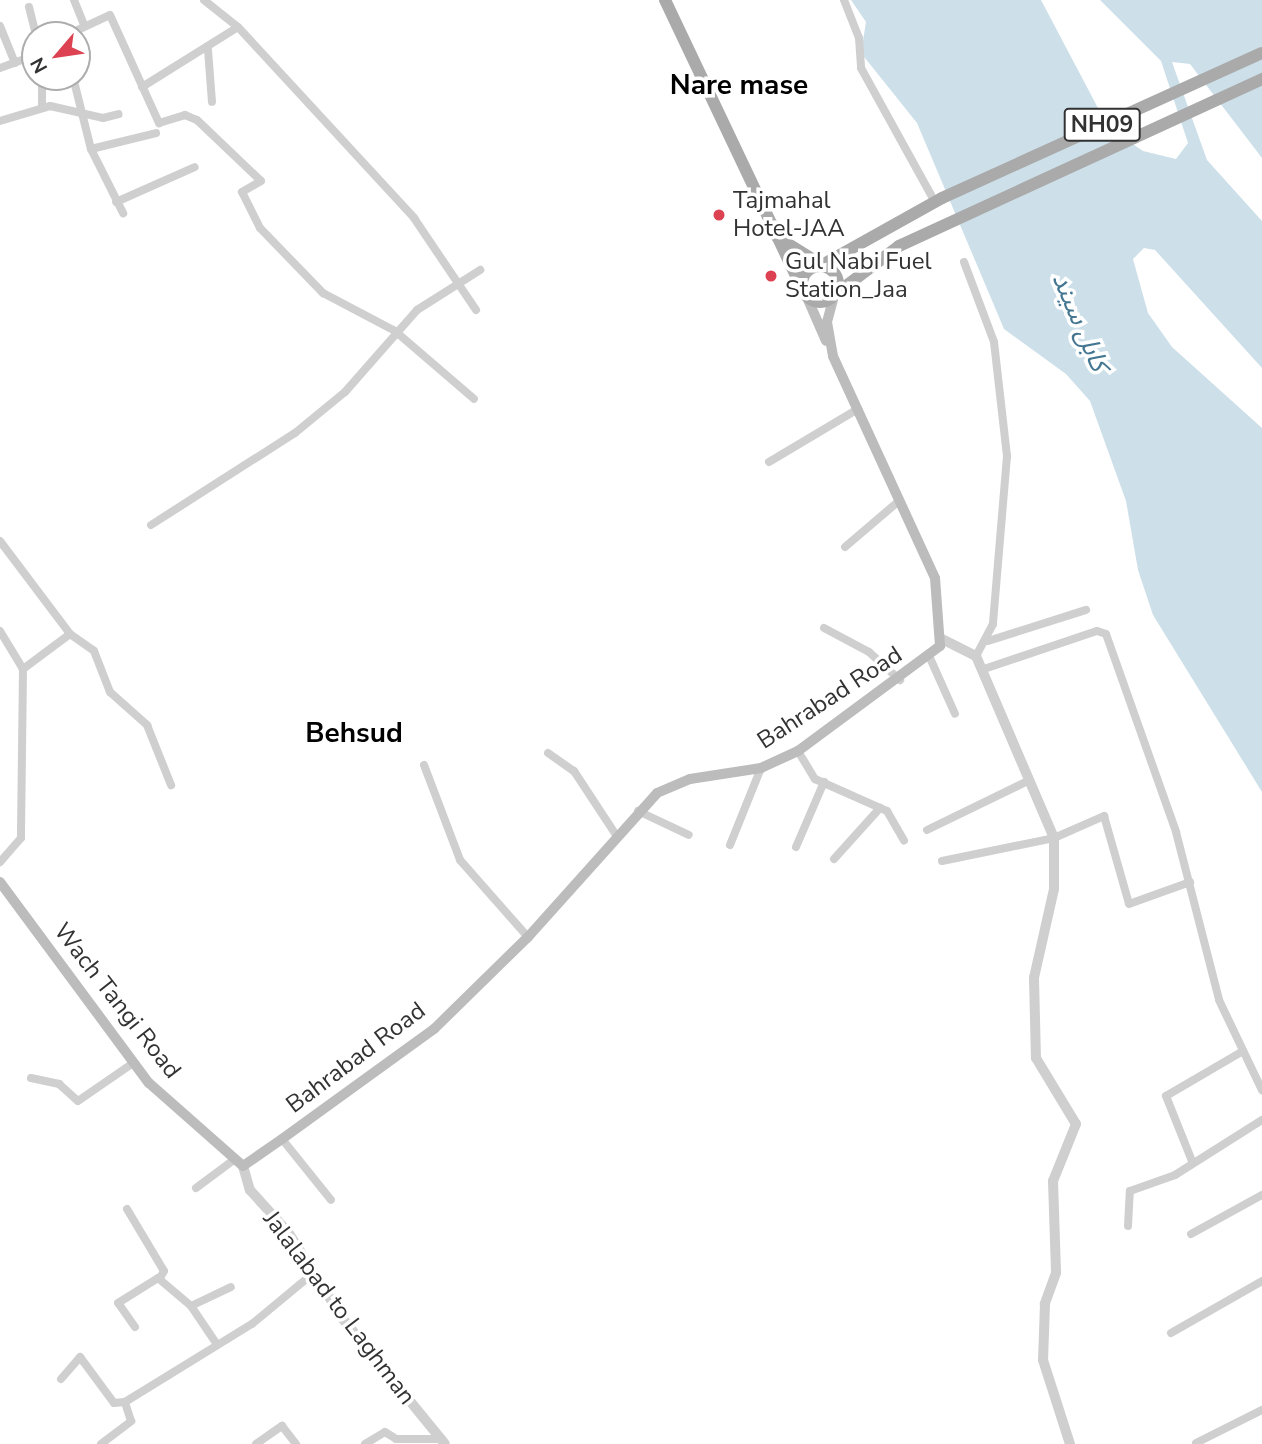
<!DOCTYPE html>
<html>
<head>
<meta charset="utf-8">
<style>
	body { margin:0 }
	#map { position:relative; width:1262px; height:1444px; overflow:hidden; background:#fff; font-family:"Nunito Sans","Noto Sans Arabic",sans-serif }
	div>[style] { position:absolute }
	.water>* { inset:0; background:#cde0ea }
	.minor>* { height:8px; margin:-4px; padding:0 4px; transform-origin:4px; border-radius:4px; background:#cfcfcf }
	.tertiary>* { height:10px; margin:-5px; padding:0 5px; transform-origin:5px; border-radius:5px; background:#cfcfcf }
	.secondary>* { height:10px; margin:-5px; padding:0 5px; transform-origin:5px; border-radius:5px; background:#bcbcbc }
	.primary>* { height:12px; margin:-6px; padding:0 6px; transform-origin:6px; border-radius:6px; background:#aaa }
	.primary>.ring { margin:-6px; padding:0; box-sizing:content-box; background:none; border:12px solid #aaa; border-radius:50% }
	.dots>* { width:19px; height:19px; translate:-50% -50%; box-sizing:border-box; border:4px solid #fff; border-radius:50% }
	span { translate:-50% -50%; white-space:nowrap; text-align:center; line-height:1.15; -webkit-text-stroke:7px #fff; paint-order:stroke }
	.shield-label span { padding:2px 5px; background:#fff; border:2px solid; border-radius:5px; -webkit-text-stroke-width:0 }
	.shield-label { font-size:23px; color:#323232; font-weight:700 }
	.poi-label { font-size:24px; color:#323232 }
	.left { translate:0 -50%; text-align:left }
	.street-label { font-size:24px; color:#323232 }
	.water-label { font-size:26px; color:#447691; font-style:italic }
	.quarter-label { font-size:28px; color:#000; font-weight:700 }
	.north { position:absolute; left:21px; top:21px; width:70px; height:70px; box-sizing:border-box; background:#fff; border:2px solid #adadad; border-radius:50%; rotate:241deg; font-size:19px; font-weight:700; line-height:28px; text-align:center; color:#323232 }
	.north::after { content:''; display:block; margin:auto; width:24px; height:32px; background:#dc4252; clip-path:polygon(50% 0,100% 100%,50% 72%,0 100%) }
</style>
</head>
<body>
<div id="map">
	<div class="water">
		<i style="clip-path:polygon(851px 0,1041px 0,1108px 127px,1143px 151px,1176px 159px,1188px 143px,1161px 61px,1100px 0,1262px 0,1262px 158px,1190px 64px,1172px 62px,1207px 160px,1262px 221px,1262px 368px,1155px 250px,1144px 248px,1133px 259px,1148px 313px,1172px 347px,1262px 428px,1262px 792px,1153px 615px,1138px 570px,1126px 501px,1090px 401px,1066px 374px,1004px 329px,917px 123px,861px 53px,866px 22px)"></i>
	</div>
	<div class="minor">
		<i style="left:74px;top:0;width:27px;rotate:68deg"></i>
		<i style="left:204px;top:0;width:43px;rotate:38.5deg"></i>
		<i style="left:844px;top:0;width:41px;rotate:68.5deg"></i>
		<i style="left:859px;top:38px;width:30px;rotate:86deg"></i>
		<i style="left:861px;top:68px;width:153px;rotate:61.1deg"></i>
		<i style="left:29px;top:7px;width:29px;rotate:76deg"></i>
		<i style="left:0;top:26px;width:40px;rotate:68deg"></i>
		<i style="left:67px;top:35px;width:47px;rotate:-24.9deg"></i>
		<i style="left:110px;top:15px;width:119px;rotate:65.6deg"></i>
		<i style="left:159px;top:123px;width:27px;rotate:-17deg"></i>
		<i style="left:185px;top:115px;width:13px;rotate:23deg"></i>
		<i style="left:197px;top:120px;width:88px;rotate:43.6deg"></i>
		<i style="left:261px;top:181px;width:22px;rotate:150deg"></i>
		<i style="left:242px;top:192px;width:40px;rotate:63.4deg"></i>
		<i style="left:260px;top:228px;width:91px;rotate:45.9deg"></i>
		<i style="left:323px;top:293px;width:81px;rotate:27.8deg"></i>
		<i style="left:395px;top:331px;width:104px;rotate:40.7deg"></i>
		<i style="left:208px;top:50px;width:52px;rotate:85.6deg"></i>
		<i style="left:0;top:68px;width:37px;rotate:-20deg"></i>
		<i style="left:42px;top:77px;width:31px;rotate:90deg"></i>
		<i style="left:73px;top:77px;width:74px;rotate:76deg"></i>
		<i style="left:91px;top:149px;width:72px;rotate:63.4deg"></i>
		<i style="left:142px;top:87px;width:113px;rotate:-32deg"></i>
		<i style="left:238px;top:27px;width:260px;rotate:47.3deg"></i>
		<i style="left:414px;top:218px;width:111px;rotate:56deg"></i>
		<i style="left:0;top:121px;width:52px;rotate:-16.7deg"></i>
		<i style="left:50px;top:106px;width:54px;rotate:12.8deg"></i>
		<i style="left:103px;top:118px;width:16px;rotate:-14deg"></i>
		<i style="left:91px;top:149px;width:67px;rotate:-13.8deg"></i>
		<i style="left:116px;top:202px;width:86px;rotate:-23.9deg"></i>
		<i style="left:964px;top:262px;width:85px;rotate:69.4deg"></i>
		<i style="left:994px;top:342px;width:115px;rotate:83.5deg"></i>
		<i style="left:1007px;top:456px;width:169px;rotate:94.8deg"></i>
		<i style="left:993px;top:624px;width:36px;rotate:118deg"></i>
		<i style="left:769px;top:462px;width:104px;rotate:-30.8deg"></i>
		<i style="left:151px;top:525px;width:171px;rotate:-32.6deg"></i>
		<i style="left:295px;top:433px;width:65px;rotate:-39.4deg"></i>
		<i style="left:345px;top:392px;width:109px;rotate:-48.7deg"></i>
		<i style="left:417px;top:310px;width:75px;rotate:-32.4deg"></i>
		<i style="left:0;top:541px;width:116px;rotate:53deg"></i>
		<i style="left:70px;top:634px;width:59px;rotate:143.3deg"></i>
		<i style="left:23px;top:669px;width:169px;rotate:90.7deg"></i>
		<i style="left:21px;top:838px;width:32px;rotate:131deg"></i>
		<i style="left:845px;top:547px;width:72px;rotate:-40.5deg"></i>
		<i style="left:824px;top:628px;width:51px;rotate:28.1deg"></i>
		<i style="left:869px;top:652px;width:42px;rotate:42.1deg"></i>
		<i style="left:0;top:631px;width:44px;rotate:58.8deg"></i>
		<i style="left:70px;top:634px;width:29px;rotate:35deg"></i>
		<i style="left:94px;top:651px;width:44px;rotate:68.7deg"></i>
		<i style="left:110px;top:692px;width:50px;rotate:41.7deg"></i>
		<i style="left:147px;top:725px;width:65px;rotate:68.2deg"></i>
		<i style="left:988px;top:641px;width:103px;rotate:-17.6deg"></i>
		<i style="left:930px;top:658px;width:61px;rotate:65.9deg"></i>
		<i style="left:984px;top:669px;width:119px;rotate:-18.6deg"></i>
		<i style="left:1097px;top:631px;width:9px;rotate:18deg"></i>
		<i style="left:1106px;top:634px;width:210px;rotate:70.5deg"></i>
		<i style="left:1176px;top:832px;width:173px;rotate:75.6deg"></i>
		<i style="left:1219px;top:1000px;width:100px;rotate:64.5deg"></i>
		<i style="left:798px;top:751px;width:33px;rotate:59deg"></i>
		<i style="left:815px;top:779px;width:79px;rotate:24deg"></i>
		<i style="left:887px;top:811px;width:34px;rotate:60deg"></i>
		<i style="left:548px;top:753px;width:32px;rotate:35deg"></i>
		<i style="left:574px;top:771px;width:77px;rotate:56.7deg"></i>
		<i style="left:424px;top:765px;width:102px;rotate:69.2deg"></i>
		<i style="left:460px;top:860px;width:103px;rotate:48.6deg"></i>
		<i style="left:638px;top:811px;width:56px;rotate:25.2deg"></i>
		<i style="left:927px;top:830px;width:114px;rotate:-25.9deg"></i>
		<i style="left:730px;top:845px;width:83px;rotate:-68.1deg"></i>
		<i style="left:796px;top:847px;width:71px;rotate:-66.7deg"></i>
		<i style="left:834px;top:859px;width:69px;rotate:-48deg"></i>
		<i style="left:942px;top:861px;width:114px;rotate:-11.6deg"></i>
		<i style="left:1054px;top:838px;width:55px;rotate:-23.7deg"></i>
		<i style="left:1104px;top:816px;width:91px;rotate:74.1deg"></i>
		<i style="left:1129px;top:904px;width:65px;rotate:-19.8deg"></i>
		<i style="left:31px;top:1078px;width:29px;rotate:12deg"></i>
		<i style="left:59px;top:1084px;width:25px;rotate:42deg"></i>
		<i style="left:78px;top:1101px;width:67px;rotate:-34.6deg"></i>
		<i style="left:282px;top:1139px;width:78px;rotate:51.2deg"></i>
		<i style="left:1192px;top:1161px;width:70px;rotate:-111.8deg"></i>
		<i style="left:1166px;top:1096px;width:89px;rotate:-30.3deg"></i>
		<i style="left:196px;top:1188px;width:49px;rotate:-36.6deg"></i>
		<i style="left:127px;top:1209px;width:72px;rotate:59.2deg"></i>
		<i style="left:164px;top:1271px;width:8px;rotate:120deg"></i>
		<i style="left:1128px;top:1226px;width:35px;rotate:-87deg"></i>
		<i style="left:1130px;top:1191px;width:48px;rotate:-19.6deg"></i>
		<i style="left:1175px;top:1175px;width:103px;rotate:-32.3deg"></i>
		<i style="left:1191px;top:1234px;width:81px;rotate:-28.8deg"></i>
		<i style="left:135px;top:1327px;width:29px;rotate:-125deg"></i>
		<i style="left:118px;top:1303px;width:47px;rotate:-32deg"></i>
		<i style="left:158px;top:1278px;width:43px;rotate:40.3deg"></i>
		<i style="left:1171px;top:1333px;width:105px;rotate:-29.7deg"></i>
		<i style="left:216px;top:1343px;width:45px;rotate:-124deg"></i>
		<i style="left:191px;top:1306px;width:44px;rotate:-25.4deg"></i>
		<i style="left:61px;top:1379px;width:29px;rotate:-49deg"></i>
		<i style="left:80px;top:1357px;width:57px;rotate:53.5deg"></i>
		<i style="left:114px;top:1403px;width:11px;rotate:-5deg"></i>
		<i style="left:1196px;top:1443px;width:74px;rotate:-26.6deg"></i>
		<i style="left:101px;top:1444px;width:38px;rotate:-37deg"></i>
		<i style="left:131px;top:1421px;width:20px;rotate:-108deg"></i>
		<i style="left:125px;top:1402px;width:149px;rotate:-31.6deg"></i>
		<i style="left:252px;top:1324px;width:77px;rotate:-39.7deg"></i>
		<i style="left:256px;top:1444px;width:32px;rotate:-35deg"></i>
		<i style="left:282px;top:1426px;width:23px;rotate:52deg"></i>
		<i style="left:365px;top:1444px;width:23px;rotate:-31deg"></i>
		<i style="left:385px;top:1432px;width:13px;rotate:32deg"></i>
		<i style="left:396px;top:1439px;width:46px"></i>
	</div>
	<div class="tertiary">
		<i style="left:940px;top:638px;width:40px;rotate:26.6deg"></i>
		<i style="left:976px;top:656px;width:198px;rotate:66.8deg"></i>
		<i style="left:1054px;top:838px;width:51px;rotate:90deg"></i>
		<i style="left:1054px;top:889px;width:91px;rotate:102.7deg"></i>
		<i style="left:1034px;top:978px;width:80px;rotate:88.6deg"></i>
		<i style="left:1036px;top:1058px;width:77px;rotate:58.8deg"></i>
		<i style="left:1076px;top:1124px;width:61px;rotate:112deg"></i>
		<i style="left:1053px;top:1181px;width:92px;rotate:88.1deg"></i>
		<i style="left:1056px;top:1273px;width:33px;rotate:110deg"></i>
		<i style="left:1045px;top:1304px;width:56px;rotate:92deg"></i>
		<i style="left:1043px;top:1360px;width:88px;rotate:72.2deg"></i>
		<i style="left:243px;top:1166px;width:25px;rotate:74deg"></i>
		<i style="left:250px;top:1190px;width:57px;rotate:47.9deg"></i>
		<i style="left:288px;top:1232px;width:103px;rotate:57.7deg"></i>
		<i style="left:343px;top:1319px;width:161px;rotate:50.8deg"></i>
	</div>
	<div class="secondary">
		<i style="left:806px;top:295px;width:50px;rotate:66.5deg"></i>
		<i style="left:0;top:882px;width:250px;rotate:53.5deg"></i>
		<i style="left:149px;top:1083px;width:125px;rotate:41.4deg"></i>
		<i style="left:243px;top:1166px;width:47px;rotate:-34.7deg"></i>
		<i style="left:282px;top:1139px;width:188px;rotate:-35.9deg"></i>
		<i style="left:434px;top:1029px;width:132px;rotate:-44.4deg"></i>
		<i style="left:528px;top:937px;width:193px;rotate:-48.1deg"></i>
		<i style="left:657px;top:793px;width:36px;rotate:-23deg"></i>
		<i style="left:690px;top:779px;width:72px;rotate:-8.8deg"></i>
		<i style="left:761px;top:768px;width:41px;rotate:-24.7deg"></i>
		<i style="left:798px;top:751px;width:177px;rotate:-36.5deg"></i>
		<i style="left:940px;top:646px;width:68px;rotate:-94.2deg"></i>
		<i style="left:935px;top:578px;width:244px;rotate:-114.7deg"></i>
		<i style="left:833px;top:356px;width:35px;rotate:-100deg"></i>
		<i style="left:827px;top:322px;width:28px;rotate:-75deg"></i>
	</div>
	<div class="primary">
		<i style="left:665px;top:0;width:319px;rotate:64.6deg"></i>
		<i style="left:777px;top:237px;width:53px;rotate:31.9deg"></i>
		<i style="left:822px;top:265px;width:137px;rotate:-29.2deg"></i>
		<i style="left:942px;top:198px;width:351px;rotate:-24.4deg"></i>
		<i class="ring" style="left:802px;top:266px;width:24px;height:24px"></i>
		<i style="left:834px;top:295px;width:81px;rotate:-37deg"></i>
		<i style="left:899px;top:246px;width:400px;rotate:-24.7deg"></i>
	</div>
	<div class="dots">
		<i style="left:719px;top:215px;background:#dc4252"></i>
		<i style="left:771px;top:276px;background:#dc4252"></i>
	</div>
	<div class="shield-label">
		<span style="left:1102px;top:125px">NH09</span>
	</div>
	<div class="poi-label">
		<span class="left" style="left:733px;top:215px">Tajmahal<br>Hotel-JAA</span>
		<span class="left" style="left:785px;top:276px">Gul Nabi Fuel<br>Station_Jaa</span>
	</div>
	<div class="street-label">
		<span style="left:830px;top:698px;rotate:-33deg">Bahrabad Road</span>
		<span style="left:117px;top:1001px;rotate:52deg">Wach Tangi Road</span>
		<span style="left:356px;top:1058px;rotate:-37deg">Bahrabad Road</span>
		<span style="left:339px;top:1308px;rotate:53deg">Jalalabad to Laghman</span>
	</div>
	<div class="water-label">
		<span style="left:1080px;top:322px;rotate:67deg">کابل سيند</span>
	</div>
	<div class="quarter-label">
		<span style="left:739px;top:85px">Nare mase</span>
		<span style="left:354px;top:733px">Behsud</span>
	</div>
	<div class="north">N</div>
</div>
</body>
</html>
